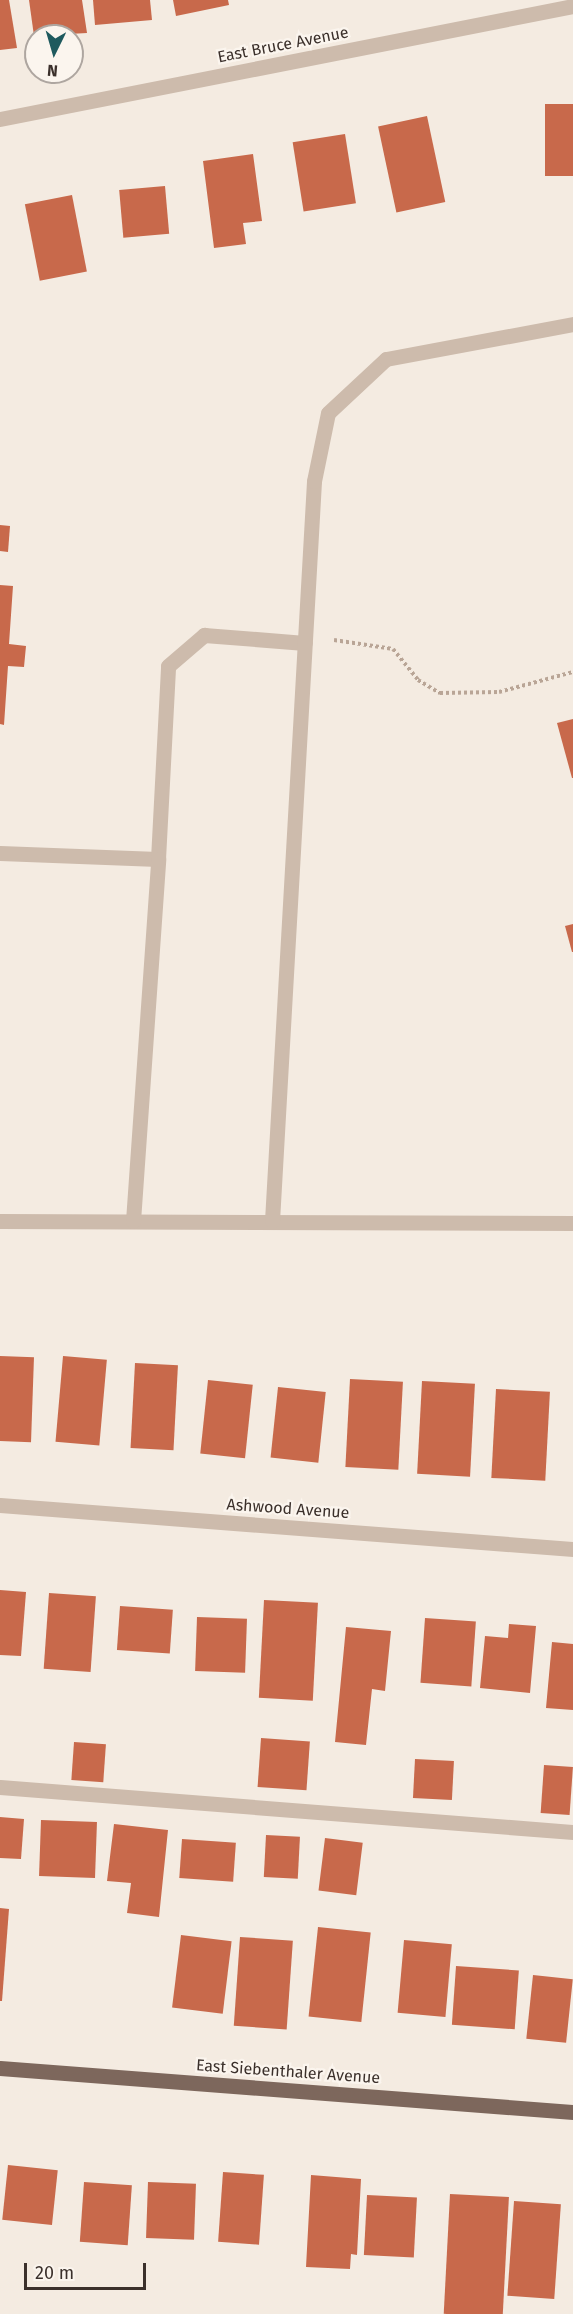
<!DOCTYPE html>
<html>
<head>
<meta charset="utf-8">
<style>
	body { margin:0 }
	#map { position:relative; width:573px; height:2314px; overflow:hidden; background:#f4ebe1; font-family:"Fira Sans",sans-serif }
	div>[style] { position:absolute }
	.building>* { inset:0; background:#c8694b; transform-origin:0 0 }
	.path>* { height:4px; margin-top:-2px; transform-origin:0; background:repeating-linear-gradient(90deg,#b9a596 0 3px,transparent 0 6px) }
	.minor>* { height:15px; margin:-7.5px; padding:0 7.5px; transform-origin:7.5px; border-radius:7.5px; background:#cdbbac }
	.major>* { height:15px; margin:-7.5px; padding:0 7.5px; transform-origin:7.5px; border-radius:7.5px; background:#7d675c }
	span { translate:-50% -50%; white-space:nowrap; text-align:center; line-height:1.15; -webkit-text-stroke:4.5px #fbf5ee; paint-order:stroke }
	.street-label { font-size:16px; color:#3b302b }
	.north { position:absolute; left:24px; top:24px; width:60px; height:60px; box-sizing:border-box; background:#fbf5ee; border:2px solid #aea6a0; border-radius:50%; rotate:185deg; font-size:16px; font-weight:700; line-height:24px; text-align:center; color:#3b302b }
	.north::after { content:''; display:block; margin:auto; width:21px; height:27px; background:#1f5a5e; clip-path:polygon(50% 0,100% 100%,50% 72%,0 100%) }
	.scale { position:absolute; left:24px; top:2263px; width:122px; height:27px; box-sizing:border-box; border:3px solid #3b302b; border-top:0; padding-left:8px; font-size:18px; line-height:21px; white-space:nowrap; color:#3b302b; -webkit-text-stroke:4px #fbf5ee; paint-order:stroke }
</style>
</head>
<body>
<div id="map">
	<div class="building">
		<i style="clip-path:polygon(0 0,9px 0,17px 48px,0 50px)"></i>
		<i style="clip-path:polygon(29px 0,82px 0,87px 33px,34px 36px)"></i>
		<i style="clip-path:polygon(93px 0,150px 0,152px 20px,95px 25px)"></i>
		<i style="clip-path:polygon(173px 0,228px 0,229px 5px,176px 16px)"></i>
		<i style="left:573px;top:104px;width:72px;height:28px;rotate:90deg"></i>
		<i style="left:427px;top:116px;width:88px;height:50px;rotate:78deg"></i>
		<i style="left:345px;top:134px;width:70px;height:53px;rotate:81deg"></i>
		<i style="clip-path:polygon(253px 154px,262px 221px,243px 223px,246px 244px,214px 248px,203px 161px)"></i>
		<i style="left:165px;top:186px;width:48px;height:46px;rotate:85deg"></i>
		<i style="left:72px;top:195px;width:78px;height:48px;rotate:79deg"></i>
		<i style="clip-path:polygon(0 525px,10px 526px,8px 552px,0 551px)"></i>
		<i style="clip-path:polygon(0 585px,13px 586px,9px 644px,26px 646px,24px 667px,8px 666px,4px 725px,0 724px)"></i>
		<i style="clip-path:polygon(573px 719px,573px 778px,572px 778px,557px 723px)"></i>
		<i style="clip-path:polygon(573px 924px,573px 952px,572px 952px,565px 926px)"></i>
		<i style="left:0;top:1356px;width:34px;height:85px;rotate:2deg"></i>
		<i style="left:63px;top:1356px;width:44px;height:86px;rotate:5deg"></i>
		<i style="left:135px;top:1363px;width:43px;height:85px;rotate:3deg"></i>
		<i style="left:350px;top:1379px;width:53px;height:88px;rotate:3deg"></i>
		<i style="left:208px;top:1380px;width:45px;height:74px;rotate:6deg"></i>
		<i style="left:422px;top:1381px;width:53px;height:93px;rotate:3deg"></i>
		<i style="left:278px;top:1387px;width:48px;height:71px;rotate:6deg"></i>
		<i style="left:496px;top:1389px;width:54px;height:89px;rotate:3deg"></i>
		<i style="clip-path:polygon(0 1590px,26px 1592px,21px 1656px,0 1655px)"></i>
		<i style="left:49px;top:1593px;width:47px;height:76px;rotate:4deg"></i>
		<i style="left:264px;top:1600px;width:54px;height:98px;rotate:3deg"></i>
		<i style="left:120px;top:1606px;width:53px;height:44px;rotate:4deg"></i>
		<i style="left:197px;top:1617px;width:50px;height:54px;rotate:2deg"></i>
		<i style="left:425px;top:1618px;width:51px;height:65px;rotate:4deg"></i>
		<i style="clip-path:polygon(509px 1624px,536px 1626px,530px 1693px,480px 1688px,485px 1636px,508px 1638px)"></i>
		<i style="clip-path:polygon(346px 1627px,391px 1631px,385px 1691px,372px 1689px,366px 1745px,335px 1742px)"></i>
		<i style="clip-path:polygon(552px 1642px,573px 1644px,573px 1710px,546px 1708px)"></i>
		<i style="left:261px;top:1738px;width:49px;height:49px;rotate:4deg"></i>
		<i style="left:74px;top:1742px;width:32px;height:38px;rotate:4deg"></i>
		<i style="left:415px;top:1759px;width:39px;height:39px;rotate:3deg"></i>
		<i style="left:544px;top:1765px;width:29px;height:48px;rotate:4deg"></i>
		<i style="clip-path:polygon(0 1817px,24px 1819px,21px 1859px,0 1858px)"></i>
		<i style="left:41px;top:1820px;width:56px;height:56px;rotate:2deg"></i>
		<i style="clip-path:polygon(114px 1824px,168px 1830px,159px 1917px,127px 1913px,131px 1883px,107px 1881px)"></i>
		<i style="left:266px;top:1835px;width:34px;height:42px;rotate:3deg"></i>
		<i style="left:325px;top:1838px;width:38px;height:53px;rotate:7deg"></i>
		<i style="left:182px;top:1839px;width:54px;height:39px;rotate:4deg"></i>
		<i style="clip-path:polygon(0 1908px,9px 1909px,2px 2001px,0 2001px)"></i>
		<i style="left:318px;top:1927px;width:53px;height:90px;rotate:6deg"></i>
		<i style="left:181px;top:1935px;width:51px;height:73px;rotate:7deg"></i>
		<i style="left:240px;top:1937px;width:53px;height:89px;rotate:4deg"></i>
		<i style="left:404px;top:1940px;width:48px;height:73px;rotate:5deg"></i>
		<i style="left:456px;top:1966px;width:63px;height:59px;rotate:4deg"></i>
		<i style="left:533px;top:1975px;width:40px;height:64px;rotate:6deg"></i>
		<i style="left:8px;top:2165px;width:50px;height:55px;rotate:6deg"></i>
		<i style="left:223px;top:2172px;width:41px;height:70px;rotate:4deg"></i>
		<i style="clip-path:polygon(311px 2175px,361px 2179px,357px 2255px,351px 2254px,350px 2269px,306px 2267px)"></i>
		<i style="left:84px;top:2182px;width:48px;height:60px;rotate:4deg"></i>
		<i style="left:148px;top:2182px;width:48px;height:56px;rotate:2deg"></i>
		<i style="left:450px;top:2194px;width:59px;height:120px;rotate:3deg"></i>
		<i style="left:367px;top:2195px;width:50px;height:60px;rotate:3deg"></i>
		<i style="left:514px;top:2201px;width:47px;height:95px;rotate:4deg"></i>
	</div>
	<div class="path">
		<i style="left:334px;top:640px;width:60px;rotate:8.7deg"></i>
		<i style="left:393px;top:649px;width:40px;rotate:51deg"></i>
		<i style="left:418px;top:680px;width:26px;rotate:31deg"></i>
		<i style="left:440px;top:693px;width:59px;rotate:-1deg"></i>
		<i style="left:499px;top:692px;width:77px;rotate:-15.1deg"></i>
	</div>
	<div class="minor">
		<i style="left:0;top:119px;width:584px;rotate:-11.16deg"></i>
		<i style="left:0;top:853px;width:158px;rotate:2.2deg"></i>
		<i style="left:158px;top:859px;width:193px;rotate:-87deg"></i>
		<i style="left:168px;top:666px;width:48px;rotate:-40.7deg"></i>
		<i style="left:204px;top:635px;width:101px;rotate:4.5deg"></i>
		<i style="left:0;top:1221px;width:573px;rotate:0.2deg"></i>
		<i style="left:133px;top:1221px;width:363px;rotate:-86deg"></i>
		<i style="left:272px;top:1221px;width:741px;rotate:-86.75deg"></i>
		<i style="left:314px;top:481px;width:69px;rotate:-78.4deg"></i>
		<i style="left:328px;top:413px;width:79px;rotate:-43deg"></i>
		<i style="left:386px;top:359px;width:190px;rotate:-10.6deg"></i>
		<i style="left:0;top:1505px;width:575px;rotate:4.39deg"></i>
		<i style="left:0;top:1787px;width:575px;rotate:4.49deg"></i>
	</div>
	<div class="major">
		<i style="left:0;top:2068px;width:575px;rotate:4.39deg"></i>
	</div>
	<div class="street-label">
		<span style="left:283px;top:45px;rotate:-11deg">East Bruce Avenue</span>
		<span style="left:288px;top:1509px;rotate:4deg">Ashwood Avenue</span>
		<span style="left:288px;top:2072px;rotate:4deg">East Siebenthaler Avenue</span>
	</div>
	<div class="north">N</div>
	<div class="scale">20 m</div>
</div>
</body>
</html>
